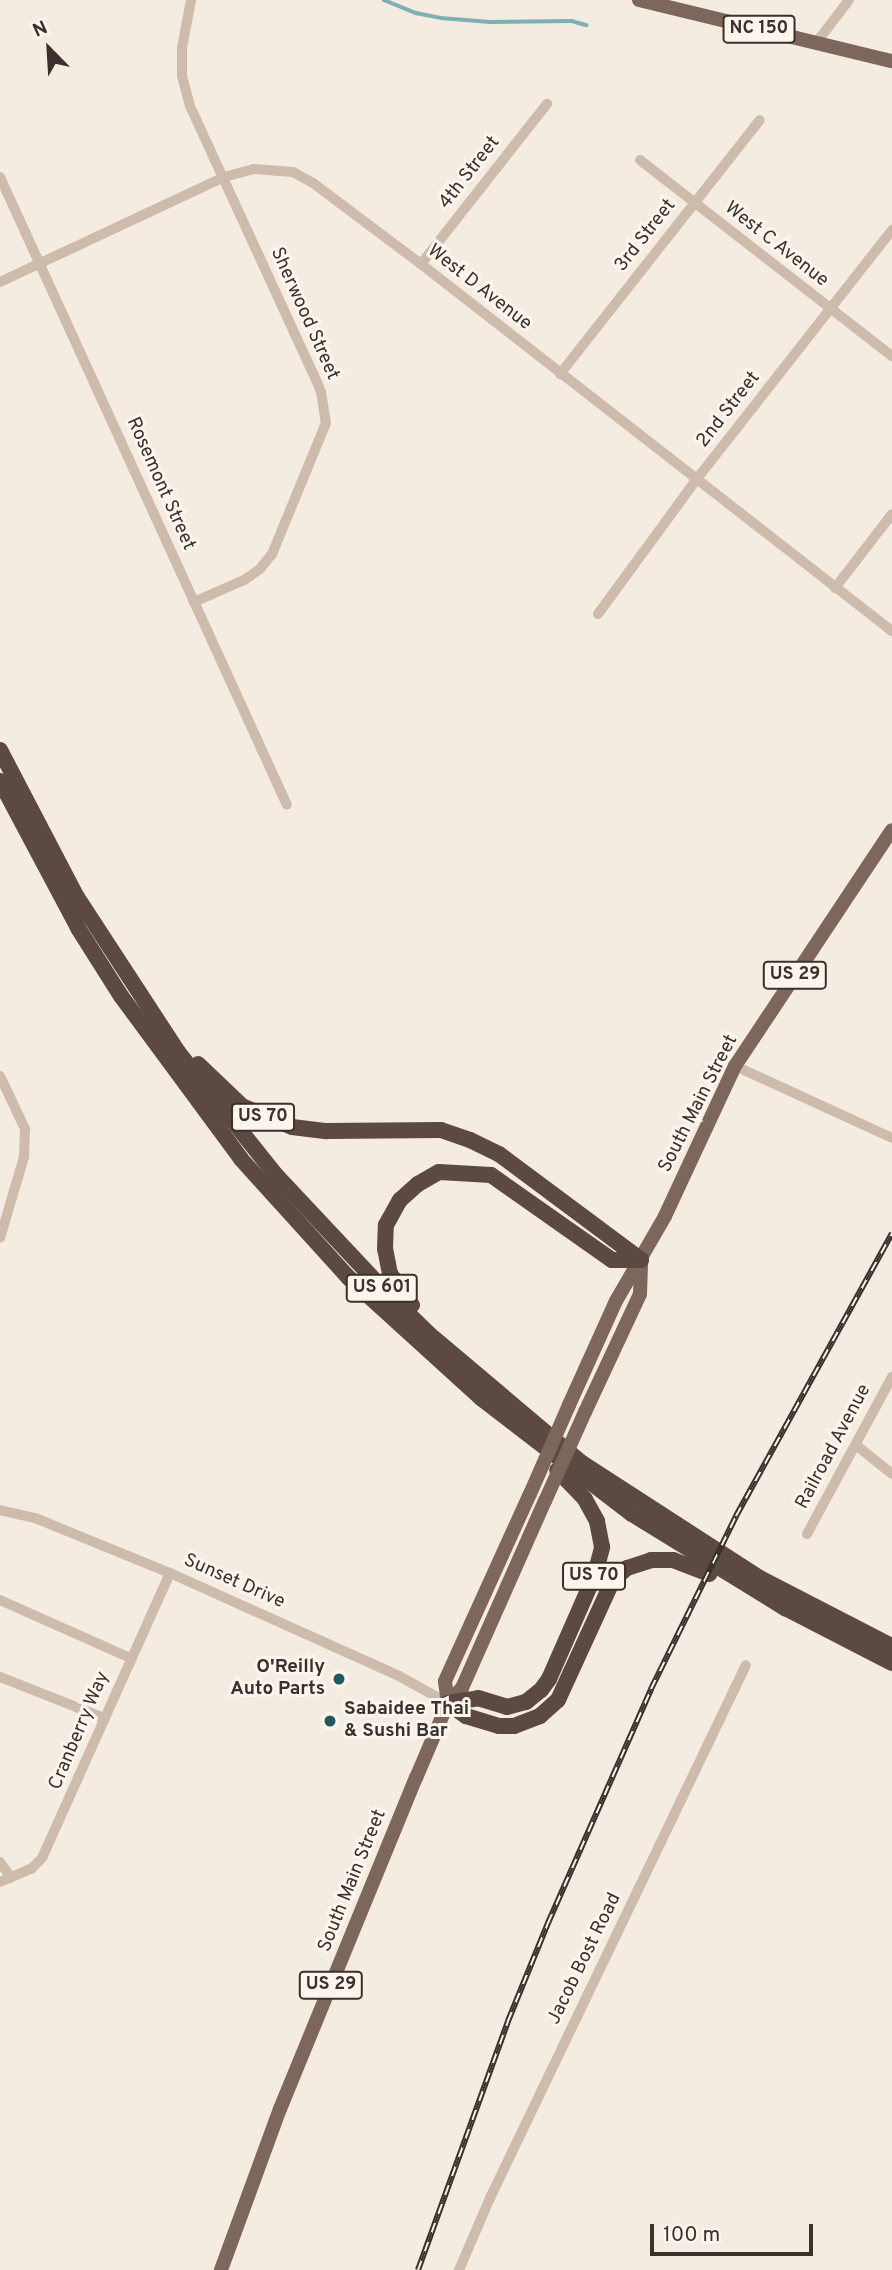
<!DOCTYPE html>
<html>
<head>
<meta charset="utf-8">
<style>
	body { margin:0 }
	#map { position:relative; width:892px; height:2270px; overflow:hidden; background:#f4ebe1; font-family:Overpass,sans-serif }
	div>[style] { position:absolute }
	.stream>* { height:3.5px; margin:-1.75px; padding:0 1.75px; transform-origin:1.75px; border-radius:1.75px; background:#7fb0b2 }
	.minor>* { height:10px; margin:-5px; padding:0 5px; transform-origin:5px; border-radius:5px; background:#cdbbac }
	.major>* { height:14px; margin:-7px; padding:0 7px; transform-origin:7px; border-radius:7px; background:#7d675c }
	.highway>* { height:16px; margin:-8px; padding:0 8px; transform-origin:8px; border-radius:8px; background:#5c4a42 }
	.rail>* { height:6px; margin-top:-3px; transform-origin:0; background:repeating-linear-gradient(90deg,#fbf5ee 0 10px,#3b302b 0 20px); box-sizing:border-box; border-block:2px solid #3b302b }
	.major-bridge>* { height:14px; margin:-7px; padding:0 7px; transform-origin:7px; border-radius:7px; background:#7d675c }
	.dots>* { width:19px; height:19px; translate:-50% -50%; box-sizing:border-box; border:4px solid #fbf5ee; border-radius:50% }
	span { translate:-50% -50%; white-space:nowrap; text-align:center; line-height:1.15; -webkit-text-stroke:6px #fbf5ee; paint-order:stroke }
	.shield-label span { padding:2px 5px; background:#fbf5ee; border:2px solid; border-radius:5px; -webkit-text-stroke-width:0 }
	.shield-label { font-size:18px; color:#3b302b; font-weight:700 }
	.street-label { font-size:19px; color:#3b302b }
	.poi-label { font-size:19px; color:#3b302b; font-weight:700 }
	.right { translate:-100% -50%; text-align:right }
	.left { translate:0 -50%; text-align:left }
	.north { position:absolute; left:14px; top:14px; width:70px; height:70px; -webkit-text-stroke:5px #fbf5ee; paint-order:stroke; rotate:336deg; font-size:19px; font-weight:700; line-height:28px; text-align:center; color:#3b302b }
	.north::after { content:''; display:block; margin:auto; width:24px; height:32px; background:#3b302b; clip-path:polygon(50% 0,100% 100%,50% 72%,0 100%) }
	.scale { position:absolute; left:650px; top:2224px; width:163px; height:32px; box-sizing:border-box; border:4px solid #3b302b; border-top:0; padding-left:9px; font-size:21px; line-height:24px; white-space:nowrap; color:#3b302b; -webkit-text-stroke:5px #fbf5ee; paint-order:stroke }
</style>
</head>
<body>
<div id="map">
	<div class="stream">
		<i style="left:384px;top:0;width:35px;rotate:22deg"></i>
		<i style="left:416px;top:13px;width:25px;rotate:11deg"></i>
		<i style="left:441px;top:18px;width:49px;rotate:4.7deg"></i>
		<i style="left:490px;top:22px;width:82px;rotate:-0.7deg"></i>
		<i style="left:572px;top:21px;width:15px;rotate:16deg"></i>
	</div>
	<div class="minor">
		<i style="left:191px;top:0;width:49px;rotate:100.6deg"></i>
		<i style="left:182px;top:48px;width:28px;rotate:90deg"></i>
		<i style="left:182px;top:76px;width:31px;rotate:75deg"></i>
		<i style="left:190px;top:106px;width:294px;rotate:65.3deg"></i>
		<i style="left:313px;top:373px;width:21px;rotate:67deg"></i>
		<i style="left:321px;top:392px;width:31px;rotate:81deg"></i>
		<i style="left:326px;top:423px;width:142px;rotate:112.4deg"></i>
		<i style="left:272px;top:554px;width:19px;rotate:129deg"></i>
		<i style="left:260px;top:569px;width:19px;rotate:145deg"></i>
		<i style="left:244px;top:580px;width:55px;rotate:156.3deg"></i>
		<i style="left:816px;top:43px;width:54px;rotate:-52.5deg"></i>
		<i style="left:640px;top:160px;width:319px;rotate:37.9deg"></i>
		<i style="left:0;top:177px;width:690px;rotate:65.44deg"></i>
		<i style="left:421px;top:264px;width:204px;rotate:-51.8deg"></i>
		<i style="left:0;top:282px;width:247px;rotate:-25.1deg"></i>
		<i style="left:224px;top:177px;width:30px;rotate:-15deg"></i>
		<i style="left:253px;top:169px;width:40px;rotate:4.3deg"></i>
		<i style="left:293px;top:172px;width:23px;rotate:29deg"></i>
		<i style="left:313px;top:183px;width:135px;rotate:36.9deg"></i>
		<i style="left:421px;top:264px;width:597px;rotate:37.93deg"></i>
		<i style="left:560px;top:374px;width:323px;rotate:-51.8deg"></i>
		<i style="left:835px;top:588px;width:93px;rotate:-52.4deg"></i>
		<i style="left:598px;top:614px;width:166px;rotate:-53.8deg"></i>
		<i style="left:696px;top:480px;width:318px;rotate:-51.9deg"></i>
		<i style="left:735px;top:1066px;width:173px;rotate:24.6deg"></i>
		<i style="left:0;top:1076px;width:59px;rotate:64.7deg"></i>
		<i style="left:25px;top:1129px;width:28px;rotate:92deg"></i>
		<i style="left:24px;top:1157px;width:84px;rotate:106.5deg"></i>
		<i style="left:856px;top:1445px;width:46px;rotate:38.9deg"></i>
		<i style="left:0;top:1510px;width:36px;rotate:13deg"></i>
		<i style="left:35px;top:1518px;width:146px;rotate:22.2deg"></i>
		<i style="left:170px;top:1573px;width:251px;rotate:24.2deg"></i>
		<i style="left:399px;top:1676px;width:56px;rotate:28.9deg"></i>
		<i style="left:807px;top:1534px;width:179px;rotate:-61.6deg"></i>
		<i style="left:0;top:1600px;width:142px;rotate:24deg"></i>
		<i style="left:0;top:1677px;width:112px;rotate:21.5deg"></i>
		<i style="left:0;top:1862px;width:19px;rotate:55deg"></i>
		<i style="left:0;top:1882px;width:34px;rotate:-23deg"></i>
		<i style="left:31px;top:1869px;width:16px;rotate:-45deg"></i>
		<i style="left:42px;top:1858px;width:312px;rotate:-65.8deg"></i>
		<i style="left:459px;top:2270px;width:78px;rotate:-66.7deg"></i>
		<i style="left:490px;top:2198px;width:591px;rotate:-64.35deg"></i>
	</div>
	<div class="major">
		<i style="left:639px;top:0;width:260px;rotate:13.6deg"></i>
		<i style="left:569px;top:1405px;width:114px;rotate:-65.7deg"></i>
		<i style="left:616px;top:1301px;width:98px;rotate:-60deg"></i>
		<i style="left:665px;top:1216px;width:166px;rotate:-65deg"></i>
		<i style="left:735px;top:1066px;width:283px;rotate:-56.4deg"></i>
		<i style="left:585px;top:1412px;width:130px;rotate:-65deg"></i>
		<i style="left:640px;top:1294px;width:32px;rotate:-88deg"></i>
		<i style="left:448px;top:1703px;width:22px;rotate:-98deg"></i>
		<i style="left:445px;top:1681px;width:205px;rotate:-65.6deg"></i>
		<i style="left:221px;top:2270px;width:171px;rotate:-69.9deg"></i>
		<i style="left:280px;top:2109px;width:358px;rotate:-67.7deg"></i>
		<i style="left:416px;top:1778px;width:82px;rotate:-66.9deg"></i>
		<i style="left:448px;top:1703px;width:21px;rotate:-47deg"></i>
		<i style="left:462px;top:1688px;width:205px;rotate:-66.1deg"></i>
	</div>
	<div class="highway">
		<i style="left:0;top:750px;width:166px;rotate:62.4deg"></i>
		<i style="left:77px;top:897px;width:185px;rotate:56.9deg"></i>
		<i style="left:178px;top:1052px;width:156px;rotate:51.5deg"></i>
		<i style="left:275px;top:1174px;width:158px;rotate:46.8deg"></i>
		<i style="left:383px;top:1289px;width:63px;rotate:44.4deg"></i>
		<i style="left:428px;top:1333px;width:202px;rotate:40.2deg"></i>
		<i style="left:582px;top:1463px;width:212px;rotate:32.9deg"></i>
		<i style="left:760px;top:1578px;width:148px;rotate:27.3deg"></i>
		<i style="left:0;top:781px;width:166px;rotate:62deg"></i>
		<i style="left:78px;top:928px;width:80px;rotate:57.7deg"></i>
		<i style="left:121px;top:996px;width:202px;rotate:53.6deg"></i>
		<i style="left:241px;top:1159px;width:161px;rotate:47.8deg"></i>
		<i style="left:349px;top:1278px;width:180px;rotate:42.3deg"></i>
		<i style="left:482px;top:1399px;width:189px;rotate:37.5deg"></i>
		<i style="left:632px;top:1514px;width:180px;rotate:31.6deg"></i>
		<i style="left:785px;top:1608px;width:120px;rotate:27.2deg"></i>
		<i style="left:198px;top:1064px;width:61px;rotate:43.7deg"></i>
		<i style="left:242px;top:1106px;width:54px;rotate:22.8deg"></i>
		<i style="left:292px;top:1127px;width:35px;rotate:7deg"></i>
		<i style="left:327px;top:1131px;width:114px;rotate:-0.5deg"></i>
		<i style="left:441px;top:1130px;width:31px;rotate:19deg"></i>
		<i style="left:470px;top:1140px;width:32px;rotate:26deg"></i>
		<i style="left:499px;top:1154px;width:177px;rotate:36.7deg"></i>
		<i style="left:412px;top:1305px;width:38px;rotate:-125deg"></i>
		<i style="left:390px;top:1274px;width:25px;rotate:-101deg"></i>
		<i style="left:385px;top:1249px;width:24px;rotate:-88deg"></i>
		<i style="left:386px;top:1225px;width:29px;rotate:-61deg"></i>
		<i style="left:400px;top:1200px;width:24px;rotate:-42deg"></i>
		<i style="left:418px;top:1184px;width:24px;rotate:-30deg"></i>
		<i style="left:439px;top:1172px;width:52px;rotate:3.3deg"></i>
		<i style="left:491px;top:1175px;width:148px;rotate:35.1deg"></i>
		<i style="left:612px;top:1260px;width:29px"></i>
		<i style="left:448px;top:1703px;width:22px;rotate:36deg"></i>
		<i style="left:466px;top:1716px;width:34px;rotate:17deg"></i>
		<i style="left:499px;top:1726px;width:15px"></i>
		<i style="left:514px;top:1726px;width:28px;rotate:-21deg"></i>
		<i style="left:540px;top:1716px;width:24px;rotate:-42deg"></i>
		<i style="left:558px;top:1700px;width:132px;rotate:-65.4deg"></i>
		<i style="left:613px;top:1580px;width:18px;rotate:-41deg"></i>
		<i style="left:627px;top:1568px;width:25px;rotate:-18deg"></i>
		<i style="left:651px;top:1560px;width:22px"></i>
		<i style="left:673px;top:1560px;width:39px;rotate:21deg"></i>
		<i style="left:448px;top:1703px;width:30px;rotate:-9deg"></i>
		<i style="left:478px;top:1698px;width:30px;rotate:17deg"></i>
		<i style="left:507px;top:1707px;width:20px;rotate:-15deg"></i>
		<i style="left:526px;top:1702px;width:19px;rotate:-39deg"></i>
		<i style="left:541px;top:1690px;width:14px;rotate:-54deg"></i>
		<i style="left:549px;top:1679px;width:115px;rotate:-66.3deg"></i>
		<i style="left:595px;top:1574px;width:28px;rotate:-75deg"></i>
		<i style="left:602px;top:1547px;width:26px;rotate:-101deg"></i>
		<i style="left:597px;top:1521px;width:25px;rotate:-119deg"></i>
		<i style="left:585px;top:1499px;width:40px;rotate:-134deg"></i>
	</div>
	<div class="rail">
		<i style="left:418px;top:2270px;width:265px;rotate:-70.1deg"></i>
		<i style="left:508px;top:2021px;width:106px;rotate:-67.8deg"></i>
		<i style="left:548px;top:1923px;width:256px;rotate:-66.2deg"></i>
		<i style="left:651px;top:1689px;width:193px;rotate:-63.8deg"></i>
		<i style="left:736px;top:1516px;width:323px;rotate:-61.1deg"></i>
	</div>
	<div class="major-bridge">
		<i style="left:530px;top:1494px;width:97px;rotate:-66.3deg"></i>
		<i style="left:545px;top:1501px;width:98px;rotate:-65.8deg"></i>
	</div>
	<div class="dots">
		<i style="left:339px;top:1679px;background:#1f5a5e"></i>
		<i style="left:330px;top:1721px;background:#1f5a5e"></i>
	</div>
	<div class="shield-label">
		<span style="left:759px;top:29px">NC 150</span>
		<span style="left:795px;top:975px">US 29</span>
		<span style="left:263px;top:1117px">US 70</span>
		<span style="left:382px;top:1288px">US 601</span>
		<span style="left:594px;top:1576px">US 70</span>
		<span style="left:331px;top:1985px">US 29</span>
	</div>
	<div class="street-label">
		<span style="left:470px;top:173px;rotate:-52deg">4th Street</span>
		<span style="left:646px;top:236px;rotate:-52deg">3rd Street</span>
		<span style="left:776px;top:245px;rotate:38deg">West C Avenue</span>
		<span style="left:479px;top:288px;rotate:38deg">West D Avenue</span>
		<span style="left:304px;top:314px;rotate:66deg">Sherwood Street</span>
		<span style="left:729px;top:410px;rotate:-52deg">2nd Street</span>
		<span style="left:160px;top:484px;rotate:66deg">Rosemont Street</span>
		<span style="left:699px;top:1104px;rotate:-63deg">South Main Street</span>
		<span style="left:834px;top:1447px;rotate:-62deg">Railroad Avenue</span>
		<span style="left:234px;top:1582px;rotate:24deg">Sunset Drive</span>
		<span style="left:80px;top:1731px;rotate:-67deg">Cranberry Way</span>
		<span style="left:353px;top:1881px;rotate:-68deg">South Main Street</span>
		<span style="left:585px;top:1959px;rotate:-64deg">Jacob Bost Road</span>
	</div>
	<div class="poi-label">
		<span class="right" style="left:325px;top:1679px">O'Reilly<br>Auto Parts</span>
		<span class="left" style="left:344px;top:1721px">Sabaidee Thai<br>&amp; Sushi Bar</span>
	</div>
	<div class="north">N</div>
	<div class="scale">100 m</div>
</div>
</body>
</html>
